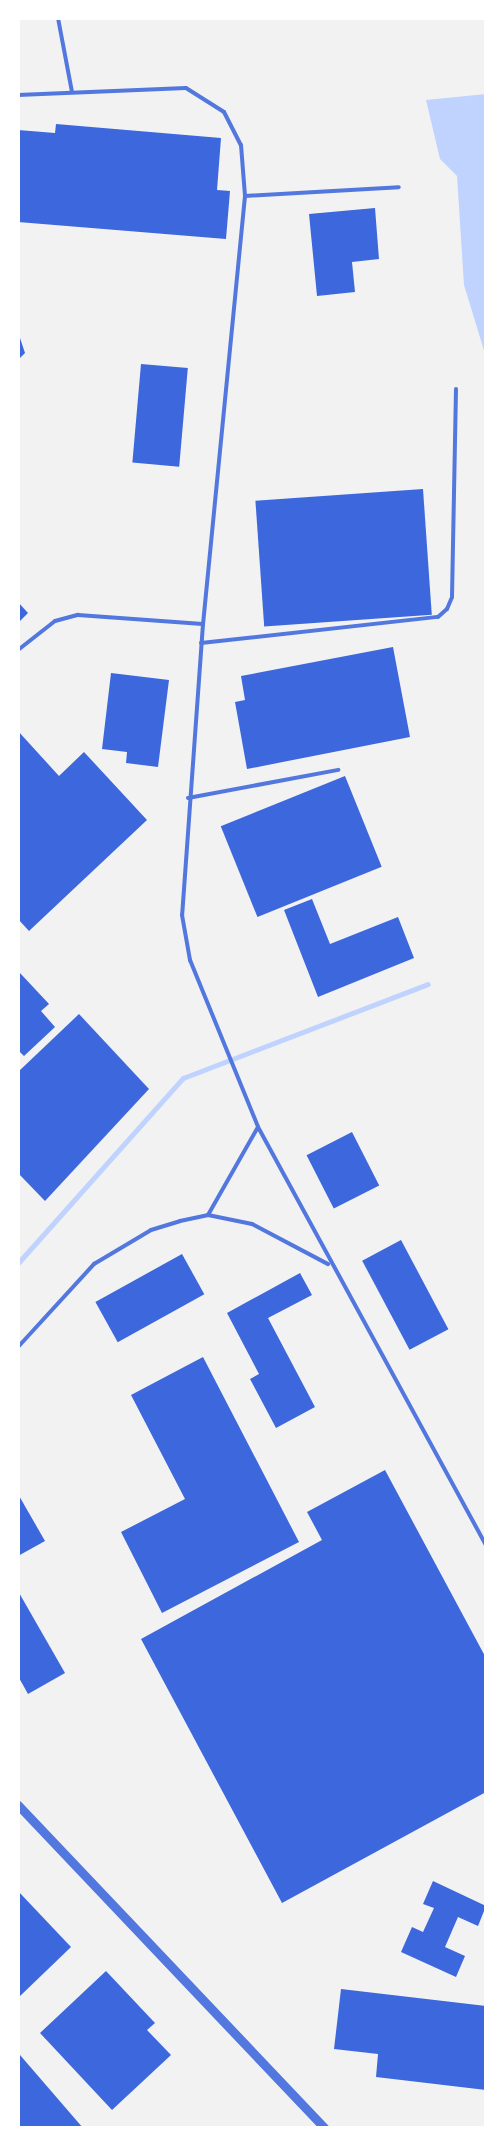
<!DOCTYPE html>
<html>
<head>
<meta charset="utf-8">
<style>
	body { margin:0 }
	#map { position:relative; width:504px; height:2146px; overflow:hidden; background:#f2f2f2; font-family:"Archivo Narrow",sans-serif }
	div>[style] { position:absolute }
	.water>* { inset:0; background:#bfd3fe }
	.stream>* { height:5px; margin:-2.5px; padding:0 2.5px; transform-origin:2.5px; border-radius:2.5px; background:#bfd3fe }
	.building>* { inset:0; background:#3d67dc; transform-origin:0 0 }
	.service>* { height:4px; margin:-2px; padding:0 2px; transform-origin:2px; border-radius:2px; background:#5277de }
	.tertiary>* { height:9px; margin:-4.5px; padding:0 4.5px; transform-origin:4.5px; border-radius:4.5px; background:#5277de }
	span { translate:-50% -50%; white-space:nowrap; text-align:center; line-height:1.15; -webkit-text-stroke:4.5px #fff; paint-order:stroke }
	.frame { position:absolute; inset:0; border:20px solid #fff; pointer-events:none }
</style>
</head>
<body>
<div id="map">
	<div class="water">
		<i style="clip-path:polygon(486px 94px,486px 357px,464px 285px,457px 176px,440px 159px,426px 100px)"></i>
	</div>
	<div class="stream">
		<i style="left:18px;top:1263px;width:248px;rotate:-48.3deg"></i>
		<i style="left:183px;top:1078px;width:262px;rotate:-21deg"></i>
	</div>
	<div class="building">
		<i style="clip-path:polygon(56px 124px,221px 138px,217px 190px,230px 191px,226px 239px,18px 222px,18px 130px,55px 133px)"></i>
		<i style="clip-path:polygon(375px 208px,379px 259px,352px 262px,355px 292px,317px 296px,309px 214px)"></i>
		<i style="clip-path:polygon(18px 332px,25px 353px,18px 360px)"></i>
		<i style="left:141px;top:364px;width:47px;height:99px;rotate:5deg"></i>
		<i style="left:423px;top:489px;width:126px;height:168px;rotate:86deg"></i>
		<i style="clip-path:polygon(18px 602px,28px 613px,18px 623px)"></i>
		<i style="clip-path:polygon(393px 647px,410px 737px,247px 769px,235px 702px,245px 700px,241px 676px)"></i>
		<i style="clip-path:polygon(111px 673px,169px 680px,158px 767px,126px 763px,127px 752px,102px 749px)"></i>
		<i style="clip-path:polygon(18px 731px,59px 776px,84px 752px,147px 820px,29px 931px,18px 919px)"></i>
		<i style="left:345px;top:776px;width:98px;height:134px;rotate:68deg"></i>
		<i style="clip-path:polygon(312px 899px,330px 944px,398px 917px,414px 958px,318px 997px,284px 910px)"></i>
		<i style="clip-path:polygon(20px 973px,49px 1004px,41px 1011px,55px 1027px,24px 1056px,18px 1050px)"></i>
		<i style="clip-path:polygon(79px 1014px,149px 1089px,45px 1201px,18px 1173px,18px 1072px)"></i>
		<i style="left:352px;top:1132px;width:60px;height:51px;rotate:63deg"></i>
		<i style="left:401px;top:1240px;width:101px;height:44px;rotate:62deg"></i>
		<i style="left:182px;top:1254px;width:46px;height:99px;rotate:61deg"></i>
		<i style="clip-path:polygon(300px 1273px,312px 1295px,268px 1318px,315px 1407px,276px 1428px,250px 1379px,259px 1374px,227px 1313px)"></i>
		<i style="clip-path:polygon(203px 1357px,299px 1542px,162px 1613px,121px 1532px,185px 1499px,131px 1395px)"></i>
		<i style="clip-path:polygon(385px 1470px,486px 1658px,486px 1792px,282px 1903px,141px 1639px,322px 1540px,307px 1512px)"></i>
		<i style="clip-path:polygon(18px 1494px,45px 1541px,18px 1556px)"></i>
		<i style="clip-path:polygon(18px 1591px,65px 1673px,28px 1694px,18px 1676px)"></i>
		<i style="clip-path:polygon(433px 1881px,486px 1906px,478px 1926px,458px 1917px,445px 1947px,465px 1956px,456px 1977px,401px 1952px,412px 1927px,423px 1932px,434px 1908px,423px 1904px)"></i>
		<i style="clip-path:polygon(18px 1891px,71px 1947px,18px 1998px)"></i>
		<i style="clip-path:polygon(106px 1971px,155px 2023px,147px 2030px,171px 2055px,112px 2110px,40px 2033px)"></i>
		<i style="clip-path:polygon(341px 1989px,486px 2006px,486px 2090px,376px 2077px,378px 2054px,334px 2049px)"></i>
		<i style="clip-path:polygon(20px 2055px,83px 2128px,18px 2128px)"></i>
	</div>
	<div class="service">
		<i style="left:58px;top:18px;width:75px;rotate:79.3deg"></i>
		<i style="left:18px;top:95px;width:168px;rotate:-2.4deg"></i>
		<i style="left:186px;top:88px;width:45px;rotate:32.3deg"></i>
		<i style="left:224px;top:112px;width:37px;rotate:63deg"></i>
		<i style="left:241px;top:145px;width:51px;rotate:85.5deg"></i>
		<i style="left:245px;top:196px;width:430px;rotate:95.6deg"></i>
		<i style="left:203px;top:624px;width:292px;rotate:94.1deg"></i>
		<i style="left:182px;top:915px;width:46px;rotate:79.9deg"></i>
		<i style="left:190px;top:960px;width:180px;rotate:67.8deg"></i>
		<i style="left:258px;top:1127px;width:476px;rotate:61.4deg"></i>
		<i style="left:245px;top:196px;width:154px;rotate:-3.3deg"></i>
		<i style="left:201px;top:643px;width:238px;rotate:-6.3deg"></i>
		<i style="left:438px;top:617px;width:12px;rotate:-42deg"></i>
		<i style="left:447px;top:609px;width:13px;rotate:-67deg"></i>
		<i style="left:452px;top:597px;width:208px;rotate:-88.9deg"></i>
		<i style="left:18px;top:650px;width:47px;rotate:-38.1deg"></i>
		<i style="left:55px;top:621px;width:24px;rotate:-15deg"></i>
		<i style="left:78px;top:615px;width:125px;rotate:4.1deg"></i>
		<i style="left:188px;top:798px;width:153px;rotate:-10.6deg"></i>
		<i style="left:208px;top:1215px;width:101px;rotate:-60.4deg"></i>
		<i style="left:18px;top:1347px;width:113px;rotate:-47.5deg"></i>
		<i style="left:94px;top:1264px;width:66px;rotate:-30.8deg"></i>
		<i style="left:151px;top:1230px;width:30px;rotate:-17deg"></i>
		<i style="left:180px;top:1221px;width:29px;rotate:-12deg"></i>
		<i style="left:208px;top:1215px;width:45px;rotate:11.6deg"></i>
		<i style="left:252px;top:1224px;width:86px;rotate:27.8deg"></i>
	</div>
	<div class="tertiary">
		<i style="left:18px;top:1805px;width:446px;rotate:46.5deg"></i>
	</div>
	<div class="frame"></div>
</div>
</body>
</html>
